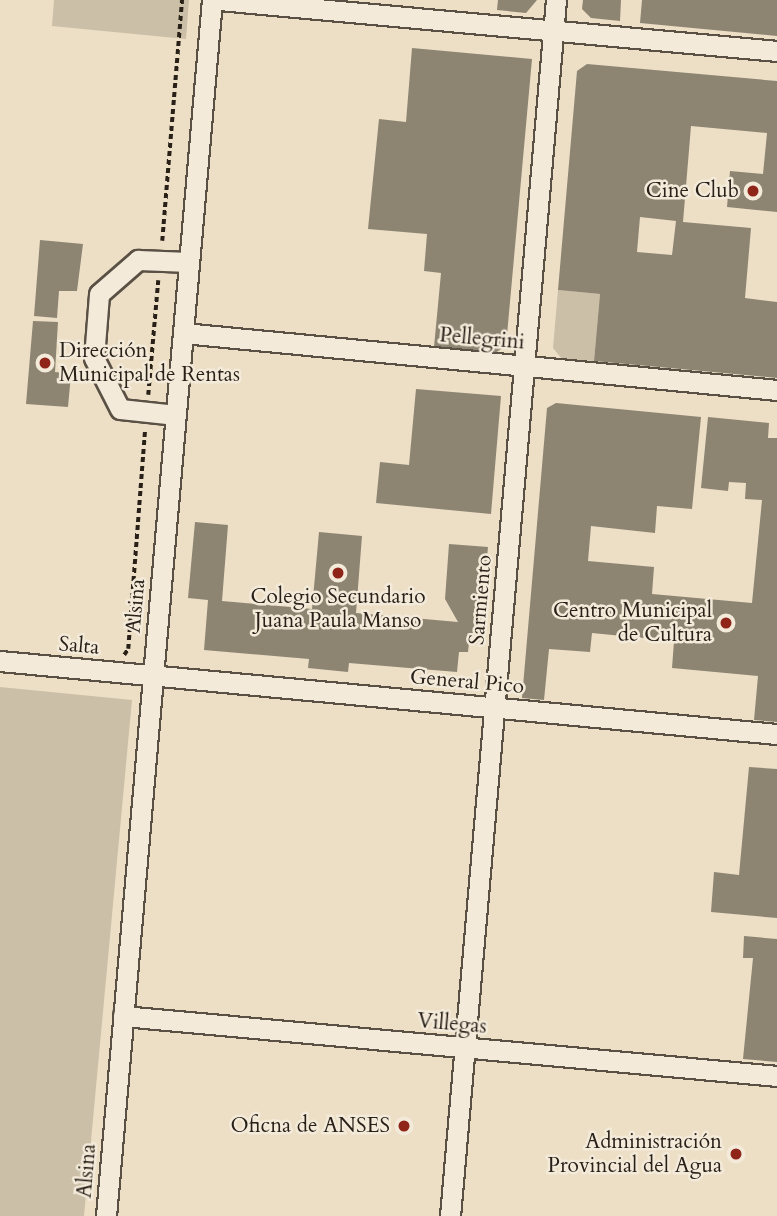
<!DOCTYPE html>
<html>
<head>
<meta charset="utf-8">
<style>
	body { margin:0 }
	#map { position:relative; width:777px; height:1216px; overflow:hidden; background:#ecdfc6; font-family:Cardo,serif }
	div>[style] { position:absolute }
	.green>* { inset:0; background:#cbbfa8 }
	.building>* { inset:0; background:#8e8472 }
	.path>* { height:3.5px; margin-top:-1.75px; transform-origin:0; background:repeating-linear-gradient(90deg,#292118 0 5px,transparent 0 8.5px) }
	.roads { filter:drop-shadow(2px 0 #5a5044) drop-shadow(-2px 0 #5a5044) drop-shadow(0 2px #5a5044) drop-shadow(0 -2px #5a5044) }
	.minor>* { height:19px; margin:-9.5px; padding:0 9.5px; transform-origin:9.5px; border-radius:9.5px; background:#f3eada }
	.dots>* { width:19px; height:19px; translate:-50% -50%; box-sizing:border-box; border:4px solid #f3eada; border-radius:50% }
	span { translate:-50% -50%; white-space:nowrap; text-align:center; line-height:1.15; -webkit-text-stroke:5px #f3eada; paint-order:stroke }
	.poi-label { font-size:21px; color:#292118 }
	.right { translate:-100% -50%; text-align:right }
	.left { translate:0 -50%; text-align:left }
	.street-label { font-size:21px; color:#292118 }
</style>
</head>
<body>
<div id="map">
	<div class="green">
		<i style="clip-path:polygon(54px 0,189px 0,186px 39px,52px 26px)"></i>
		<i style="clip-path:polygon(558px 290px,600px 294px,594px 361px,562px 359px,553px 348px)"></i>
		<i style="clip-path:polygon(0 687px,132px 700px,84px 1216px,0 1216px)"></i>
	</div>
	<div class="building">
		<i style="clip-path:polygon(498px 0,537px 0,526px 13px,497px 10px)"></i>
		<i style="clip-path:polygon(583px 0,621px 0,620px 21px,591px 18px,582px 9px)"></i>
		<i style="clip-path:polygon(642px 0,777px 0,777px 36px,640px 23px)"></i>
		<i style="clip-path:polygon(412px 48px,532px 59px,506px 346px,495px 353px,434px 347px,441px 273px,424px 271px,427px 234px,368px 229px,379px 119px,406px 122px)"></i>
		<i style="clip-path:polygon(evenodd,587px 64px,777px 81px,777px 212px,727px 207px,730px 171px,763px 174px,767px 133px,691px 126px,683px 222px,751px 228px,745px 298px,777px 302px,777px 378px,594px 361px,600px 294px,558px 290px,577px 71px,587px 64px,640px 217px,676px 221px,672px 255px,637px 252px,640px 217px)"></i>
		<i style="clip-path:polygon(40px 240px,83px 244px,77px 291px,59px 291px,57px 318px,34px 316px)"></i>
		<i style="clip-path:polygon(33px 321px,58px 322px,55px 372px,71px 374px,68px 407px,26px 404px)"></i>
		<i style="clip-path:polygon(416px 389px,501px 396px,491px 514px,376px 503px,380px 462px,409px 465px)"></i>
		<i style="clip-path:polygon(556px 403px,701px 417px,692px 509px,657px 506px,655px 533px,591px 526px,588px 561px,654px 567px,652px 594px,752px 603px,762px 500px,745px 499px,746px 483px,729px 482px,728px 491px,701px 488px,708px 417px,769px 423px,768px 438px,777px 438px,777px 722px,754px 720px,758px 676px,672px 668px,674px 641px,592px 633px,590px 652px,549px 649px,544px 700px,522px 698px,547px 408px)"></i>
		<i style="clip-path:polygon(195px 522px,228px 525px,222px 601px,312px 609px,319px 532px,362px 536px,356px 613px,458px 622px,445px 599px,449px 544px,488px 547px,479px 644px,469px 643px,468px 652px,459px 652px,457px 672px,349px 663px,348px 672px,308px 668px,309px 659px,204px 650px,208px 600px,188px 598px)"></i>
		<i style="clip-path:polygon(749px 767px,777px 769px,777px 918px,711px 912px,714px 872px,739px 875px)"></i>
		<i style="clip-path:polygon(744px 936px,777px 939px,777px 1062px,743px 1059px,753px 958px,743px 958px)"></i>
	</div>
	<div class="path">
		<i style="left:162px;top:241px;width:242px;rotate:-85.3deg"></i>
		<i style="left:148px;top:395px;width:115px;rotate:-85deg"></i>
		<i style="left:124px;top:655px;width:7px;rotate:-56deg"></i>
		<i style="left:128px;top:649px;width:220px;rotate:-85.6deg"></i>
	</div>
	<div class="roads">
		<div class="minor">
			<i style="left:219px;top:0;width:560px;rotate:5.22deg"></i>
			<i style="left:183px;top:333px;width:597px;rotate:5.48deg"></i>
			<i style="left:176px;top:415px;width:56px;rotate:-173.9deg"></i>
			<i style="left:120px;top:409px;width:57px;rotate:-117deg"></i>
			<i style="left:94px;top:358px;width:64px;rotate:-85.5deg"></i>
			<i style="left:99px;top:294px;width:52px;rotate:-41.1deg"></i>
			<i style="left:138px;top:260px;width:51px;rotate:2.2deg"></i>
			<i style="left:0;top:661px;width:780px;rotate:5.37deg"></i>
			<i style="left:123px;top:1016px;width:657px;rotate:5.24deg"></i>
			<i style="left:106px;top:1216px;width:1221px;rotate:-85.02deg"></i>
			<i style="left:450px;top:1216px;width:1221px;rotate:-85.02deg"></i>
		</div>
	</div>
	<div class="dots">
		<i style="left:753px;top:191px;background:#8f2418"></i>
		<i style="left:45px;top:363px;background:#8f2418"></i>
		<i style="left:338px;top:573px;background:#8f2418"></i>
		<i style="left:726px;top:623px;background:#8f2418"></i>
		<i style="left:404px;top:1126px;background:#8f2418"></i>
		<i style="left:736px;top:1154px;background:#8f2418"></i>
	</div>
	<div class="poi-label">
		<span class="right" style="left:739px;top:191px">Cine Club</span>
		<span class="left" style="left:59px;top:363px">Dirección<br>Municipal de Rentas</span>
		<span style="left:338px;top:609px">Colegio Secundario<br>Juana Paula Manso</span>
		<span class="right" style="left:712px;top:623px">Centro Municipal<br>de Cultura</span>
		<span class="right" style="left:390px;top:1126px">Oficna de ANSES</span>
		<span class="right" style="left:722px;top:1154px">Administración<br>Provincial del Agua</span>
	</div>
	<div class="street-label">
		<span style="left:482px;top:339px;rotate:5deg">Pellegrini</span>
		<span style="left:481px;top:600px;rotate:-85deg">Sarmiento</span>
		<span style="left:136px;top:606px;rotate:-85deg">Alsina</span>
		<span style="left:79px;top:646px;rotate:5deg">Salta</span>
		<span style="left:467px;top:682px;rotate:5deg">General Pico</span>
		<span style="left:452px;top:1024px;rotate:5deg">Villegas</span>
		<span style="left:87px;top:1171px;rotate:-85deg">Alsina</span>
	</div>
</div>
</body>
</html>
